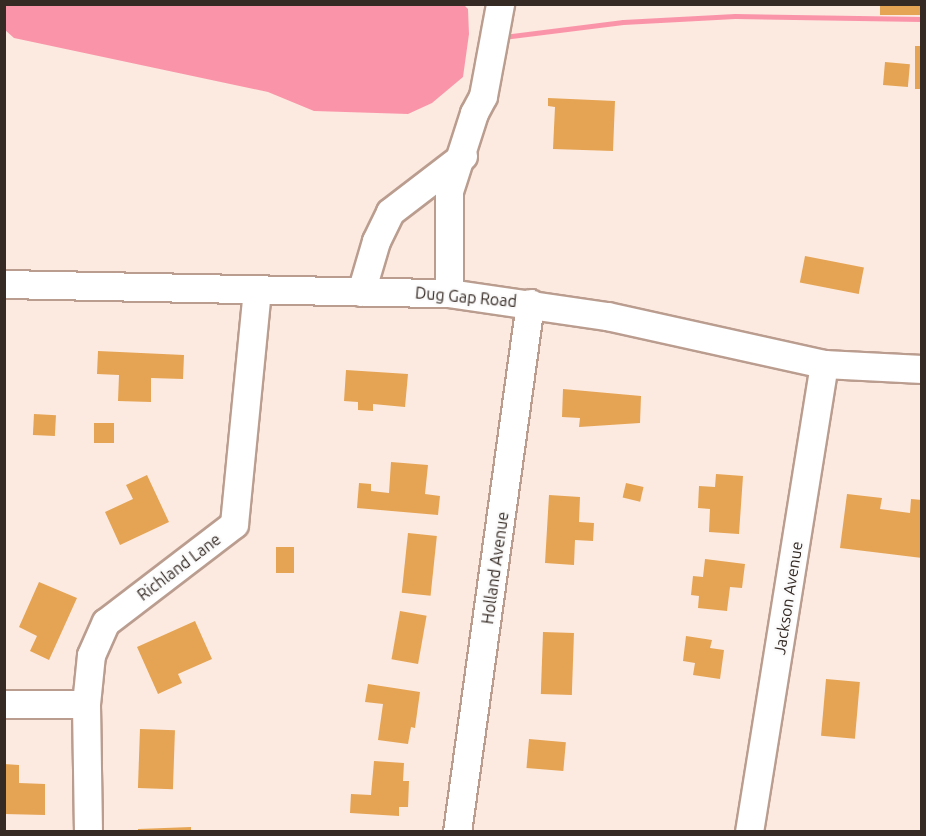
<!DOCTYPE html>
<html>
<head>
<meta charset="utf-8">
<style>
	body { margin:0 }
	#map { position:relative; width:926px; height:836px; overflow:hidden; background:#fceae0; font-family:Ubuntu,sans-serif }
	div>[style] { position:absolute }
	.water>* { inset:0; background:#fa95a9 }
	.stream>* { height:5px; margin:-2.5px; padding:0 2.5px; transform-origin:2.5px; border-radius:2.5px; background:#fa95a9 }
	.building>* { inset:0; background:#e5a454; transform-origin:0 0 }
	.roads { filter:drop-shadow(2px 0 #ba9d8f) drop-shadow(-2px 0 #ba9d8f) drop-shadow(0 2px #ba9d8f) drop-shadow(0 -2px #ba9d8f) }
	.minor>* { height:27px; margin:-13.5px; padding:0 13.5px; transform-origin:13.5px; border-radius:13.5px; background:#fff }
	span { translate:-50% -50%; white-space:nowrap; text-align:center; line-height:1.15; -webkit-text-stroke:4.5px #fbfbfb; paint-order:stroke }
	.street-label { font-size:16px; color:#352a24 }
	.frame { position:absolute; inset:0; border:6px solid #352a24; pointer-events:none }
</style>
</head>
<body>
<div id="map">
	<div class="water">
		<i style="clip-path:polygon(464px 5px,468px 9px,469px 34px,463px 77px,432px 103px,408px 114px,314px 111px,268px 92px,14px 38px,5px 30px,5px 5px)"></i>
	</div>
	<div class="stream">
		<i style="left:503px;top:37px;width:121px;rotate:-7.1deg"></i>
		<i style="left:623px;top:22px;width:112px;rotate:-3.1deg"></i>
		<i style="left:735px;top:16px;width:187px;rotate:0.9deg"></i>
	</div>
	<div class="building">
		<i style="left:880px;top:4px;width:42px;height:11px"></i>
		<i style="left:915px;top:46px;width:7px;height:43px"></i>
		<i style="left:885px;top:62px;width:25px;height:23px;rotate:5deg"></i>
		<i style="clip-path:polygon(548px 98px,615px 101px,613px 151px,553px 149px,555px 107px,548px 106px)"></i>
		<i style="left:805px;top:256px;width:60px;height:27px;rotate:11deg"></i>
		<i style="clip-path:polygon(98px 351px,184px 355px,183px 379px,151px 378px,151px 402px,118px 401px,119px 375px,97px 374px)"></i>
		<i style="clip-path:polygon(346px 370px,408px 374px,405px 407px,373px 404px,373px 411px,358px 410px,358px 402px,344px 401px)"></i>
		<i style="clip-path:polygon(563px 389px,641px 396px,640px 423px,579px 427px,580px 418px,562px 417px)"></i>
		<i style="left:34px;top:414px;width:22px;height:21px;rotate:3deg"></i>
		<i style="left:94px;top:423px;width:20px;height:20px"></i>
		<i style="clip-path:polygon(391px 462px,428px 465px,425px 494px,440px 496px,438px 515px,357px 508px,359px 483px,371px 484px,371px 491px,389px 493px)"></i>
		<i style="clip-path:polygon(716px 474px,743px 476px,739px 534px,709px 532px,710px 509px,698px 508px,699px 486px,715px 487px)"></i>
		<i style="clip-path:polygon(147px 475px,169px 522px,120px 545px,105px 512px,133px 499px,126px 485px)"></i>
		<i style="left:626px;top:483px;width:18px;height:15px;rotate:13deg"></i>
		<i style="clip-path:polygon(847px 494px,882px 498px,880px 509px,910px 513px,911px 499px,922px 500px,922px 558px,840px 548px)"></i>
		<i style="clip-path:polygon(549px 495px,580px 497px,579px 522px,594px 523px,593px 541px,575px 540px,574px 565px,545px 563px)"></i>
		<i style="left:408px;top:533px;width:29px;height:60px;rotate:6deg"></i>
		<i style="left:276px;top:547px;width:18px;height:26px"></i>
		<i style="clip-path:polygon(705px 559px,745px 564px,742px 588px,730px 587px,727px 611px,698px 608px,699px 596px,691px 595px,693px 576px,703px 577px)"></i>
		<i style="clip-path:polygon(39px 582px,77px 598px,49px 660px,30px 651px,37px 636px,19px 627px)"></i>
		<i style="left:400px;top:611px;width:27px;height:49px;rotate:10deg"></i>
		<i style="clip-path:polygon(195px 621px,212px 659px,178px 674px,182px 683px,158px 694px,137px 647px)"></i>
		<i style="left:543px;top:632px;width:31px;height:62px;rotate:2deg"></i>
		<i style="clip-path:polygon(686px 636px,712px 640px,710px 648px,724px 650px,720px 679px,693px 675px,695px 663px,683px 661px)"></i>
		<i style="left:826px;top:679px;width:34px;height:57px;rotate:5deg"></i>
		<i style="clip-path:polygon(368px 684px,420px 692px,415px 728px,411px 727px,408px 744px,378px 740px,383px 704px,365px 702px)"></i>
		<i style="left:140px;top:729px;width:35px;height:59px;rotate:2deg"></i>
		<i style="left:529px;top:739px;width:37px;height:29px;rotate:5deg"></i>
		<i style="clip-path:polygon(374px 761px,404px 763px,403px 781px,409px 781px,408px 807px,399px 807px,399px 816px,350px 813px,351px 794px,371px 795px)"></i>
		<i style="clip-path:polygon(4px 764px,19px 765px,19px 783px,45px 784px,45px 815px,4px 814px)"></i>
		<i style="clip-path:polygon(191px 827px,191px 832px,138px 832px,138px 829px)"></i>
	</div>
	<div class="roads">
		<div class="minor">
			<i style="left:4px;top:284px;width:445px;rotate:1.2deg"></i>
			<i style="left:449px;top:293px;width:160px;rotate:8.3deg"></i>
			<i style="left:607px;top:316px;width:222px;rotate:12.5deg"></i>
			<i style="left:824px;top:364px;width:98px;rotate:2.9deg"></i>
			<i style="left:361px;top:292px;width:53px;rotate:-73.6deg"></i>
			<i style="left:376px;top:241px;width:32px;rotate:-64deg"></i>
			<i style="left:390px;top:212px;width:92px;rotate:-37.5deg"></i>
			<i style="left:449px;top:293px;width:102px;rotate:-90deg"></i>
			<i style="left:449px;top:191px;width:82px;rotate:-72.2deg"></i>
			<i style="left:474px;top:113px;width:19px;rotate:-62deg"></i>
			<i style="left:483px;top:96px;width:94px;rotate:-79.5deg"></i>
			<i style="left:4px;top:704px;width:82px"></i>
			<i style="left:88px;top:832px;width:128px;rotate:-90.9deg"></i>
			<i style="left:86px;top:704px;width:49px;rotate:-84.2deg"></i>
			<i style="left:91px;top:655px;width:36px;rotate:-66deg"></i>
			<i style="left:106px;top:622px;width:161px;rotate:-37.4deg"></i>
			<i style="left:234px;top:524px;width:234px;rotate:-84.4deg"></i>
			<i style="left:457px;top:832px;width:534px;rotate:-82.14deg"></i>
			<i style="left:749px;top:832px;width:474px;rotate:-80.9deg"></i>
		</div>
	</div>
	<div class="street-label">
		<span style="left:466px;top:297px;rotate:5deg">Dug Gap Road</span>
		<span style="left:179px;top:567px;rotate:-37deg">Richland Lane</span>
		<span style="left:495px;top:568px;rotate:-82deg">Holland Avenue</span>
		<span style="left:788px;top:598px;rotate:-81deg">Jackson Avenue</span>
	</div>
	<div class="frame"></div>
</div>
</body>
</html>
